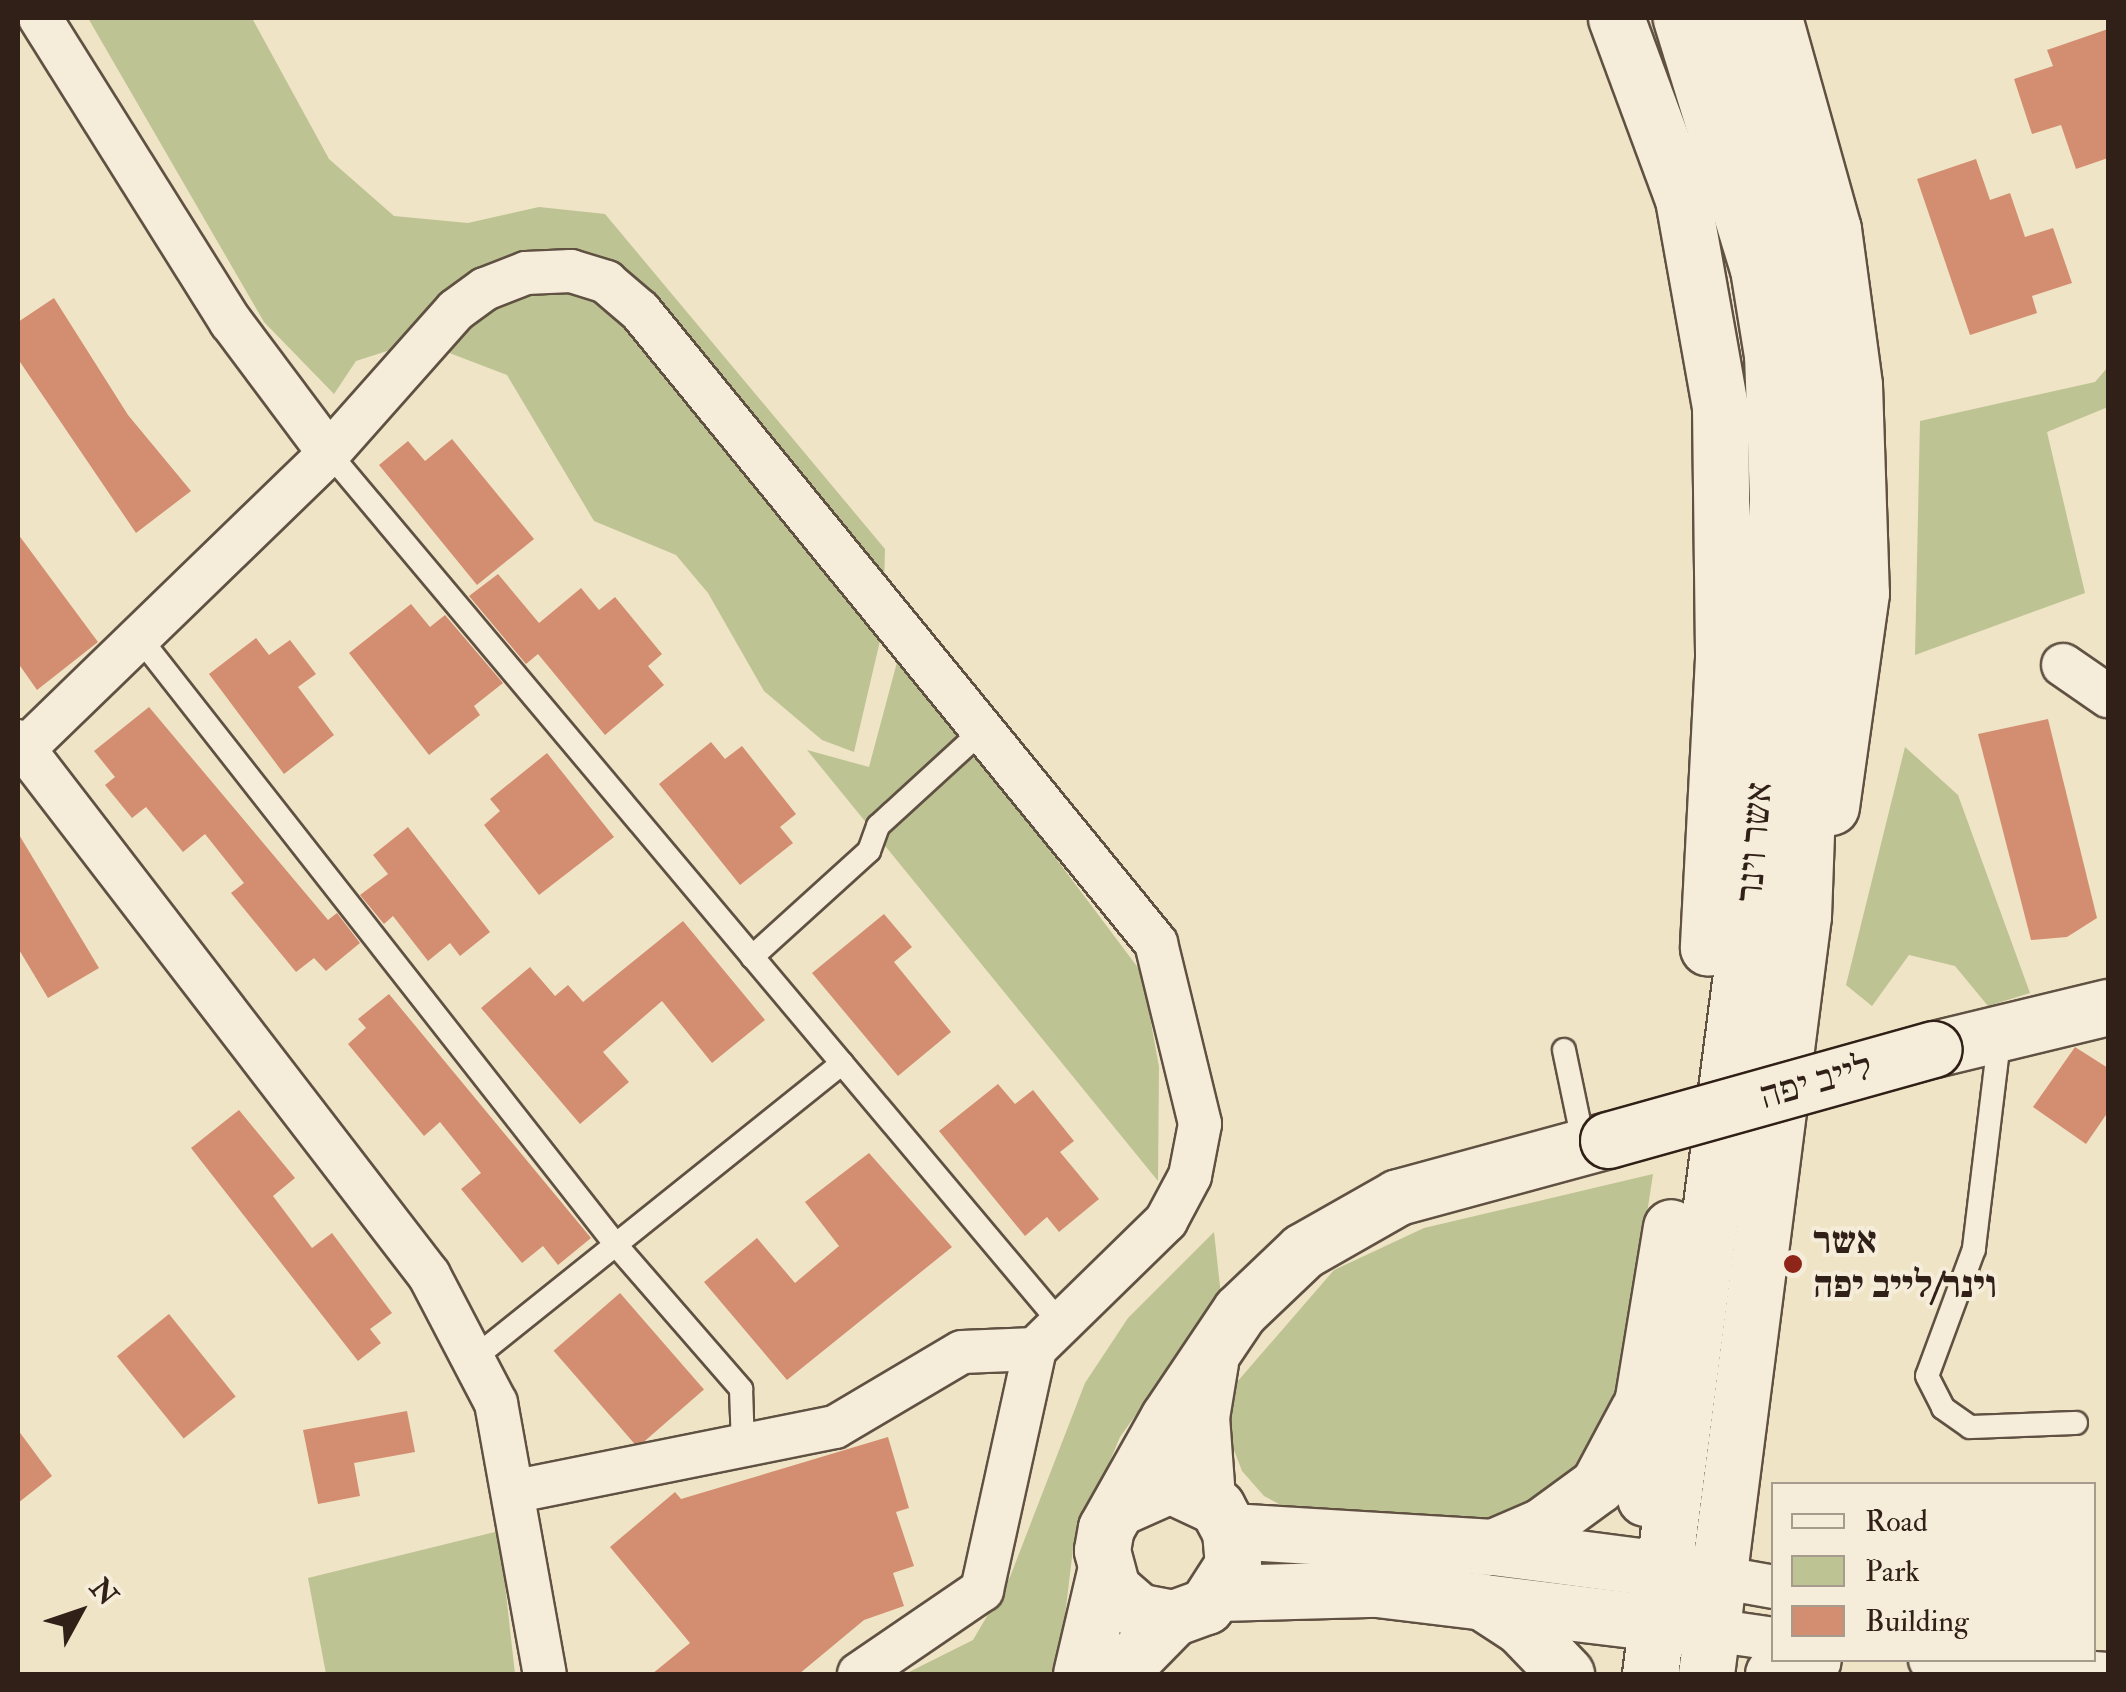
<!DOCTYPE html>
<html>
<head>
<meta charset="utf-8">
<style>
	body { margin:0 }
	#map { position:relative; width:2126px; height:1692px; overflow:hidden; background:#efe4c6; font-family:"IM FELL Double Pica","Frank Ruhl Libre",serif }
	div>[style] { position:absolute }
	.green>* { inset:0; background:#bdc392 }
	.building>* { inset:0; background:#d38e71; transform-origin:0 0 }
	.roads { filter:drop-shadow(2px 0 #605143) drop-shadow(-2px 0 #605143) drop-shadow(0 2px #605143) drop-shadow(0 -2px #605143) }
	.service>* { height:22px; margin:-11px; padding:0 11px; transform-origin:11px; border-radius:11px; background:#f5edda }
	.minor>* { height:42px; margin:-21px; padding:0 21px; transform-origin:21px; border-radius:21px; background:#f5edda }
	.secondary>* { height:55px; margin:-27.5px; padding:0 27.5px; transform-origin:27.5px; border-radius:27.5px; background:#f5edda }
	.bridges { filter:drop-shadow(2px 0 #302017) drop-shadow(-2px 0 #302017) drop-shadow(0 2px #302017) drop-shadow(0 -2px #302017) }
	.secondary-bridge>* { height:55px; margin:-27.5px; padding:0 27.5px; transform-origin:27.5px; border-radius:27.5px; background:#f5edda }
	.dots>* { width:28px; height:28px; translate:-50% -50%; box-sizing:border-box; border:5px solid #f5edda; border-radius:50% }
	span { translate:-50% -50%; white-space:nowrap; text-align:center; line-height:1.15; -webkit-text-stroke:8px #f5edda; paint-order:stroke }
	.street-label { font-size:38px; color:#302017 }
	.poi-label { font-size:38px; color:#302017; font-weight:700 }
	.left { translate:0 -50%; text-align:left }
	.frame { position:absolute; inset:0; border:20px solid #302017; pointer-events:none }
	.legend { position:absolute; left:1771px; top:1482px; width:325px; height:180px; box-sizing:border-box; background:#f5edda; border:2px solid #a69b8c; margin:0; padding:12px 18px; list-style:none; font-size:30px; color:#302017 }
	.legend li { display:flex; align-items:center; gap:20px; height:50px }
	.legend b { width:50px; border:2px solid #a69b8c }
	.north { position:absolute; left:30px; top:1562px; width:100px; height:100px; -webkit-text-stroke:8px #f5edda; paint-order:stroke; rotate:50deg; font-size:28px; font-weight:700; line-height:40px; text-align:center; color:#302017 }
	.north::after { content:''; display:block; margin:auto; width:35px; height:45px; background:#302017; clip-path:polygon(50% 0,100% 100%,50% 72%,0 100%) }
</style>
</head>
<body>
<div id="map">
	<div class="green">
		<i style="clip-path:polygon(88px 18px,252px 18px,329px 159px,394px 216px,468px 223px,539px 207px,605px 214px,885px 549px,883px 628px,854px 752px,822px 740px,764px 691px,708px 593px,676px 555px,594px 521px,507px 375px,418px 341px,356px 361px,334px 394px,264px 322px)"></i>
		<i style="clip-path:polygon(2108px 367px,2108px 407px,2047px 432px,2085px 593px,1915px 655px,1920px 421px,2095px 382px)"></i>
		<i style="clip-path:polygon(900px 651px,1142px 973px,1159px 1067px,1158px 1181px,807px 750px,869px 767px)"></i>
		<i style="clip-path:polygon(1905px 747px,1958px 795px,2030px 993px,1988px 1006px,1955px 966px,1909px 955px,1872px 1006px,1846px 985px)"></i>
		<i style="clip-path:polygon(1653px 1174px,1615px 1425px,1592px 1469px,1509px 1521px,1302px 1516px,1264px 1496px,1242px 1471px,1227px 1432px,1237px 1382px,1334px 1270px,1424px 1228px)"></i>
		<i style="clip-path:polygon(1214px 1232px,1221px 1295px,1120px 1437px,1073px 1549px,1058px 1674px,905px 1674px,973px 1640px,1010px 1577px,1085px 1383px,1128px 1318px)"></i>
		<i style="clip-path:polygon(499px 1531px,515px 1674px,326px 1674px,308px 1578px)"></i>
	</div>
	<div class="building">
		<i style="clip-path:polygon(2108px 29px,2108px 158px,2076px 169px,2061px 125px,2032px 134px,2014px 79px,2053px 66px,2047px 50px)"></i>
		<i style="clip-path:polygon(1976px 159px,1990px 200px,2010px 193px,2025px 237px,2053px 228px,2072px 283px,2032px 296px,2037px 313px,1970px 335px,1917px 179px)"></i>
		<i style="clip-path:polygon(54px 298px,128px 415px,191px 491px,136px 533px,18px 359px,18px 322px)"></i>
		<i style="clip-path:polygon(452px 439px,534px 539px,477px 585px,379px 465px,408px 441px,425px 461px)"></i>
		<i style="clip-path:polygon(18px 534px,98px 642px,37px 690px,18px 663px)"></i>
		<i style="clip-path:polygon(498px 574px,539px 623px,581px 588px,599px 610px,615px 597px,662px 654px,648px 666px,664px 685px,605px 735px,538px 654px,526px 664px,469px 596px)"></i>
		<i style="clip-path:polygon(411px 604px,430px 627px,445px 615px,503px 683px,474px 706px,480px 715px,429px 755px,349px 653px)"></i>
		<i style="clip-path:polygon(256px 638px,269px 655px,290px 640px,316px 674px,298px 687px,334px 735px,284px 774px,209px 674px)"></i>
		<i style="clip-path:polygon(149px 707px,328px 920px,337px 913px,360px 943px,326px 971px,314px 958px,296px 972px,231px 893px,244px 883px,205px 834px,183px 852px,146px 807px,132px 818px,105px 785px,115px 777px,94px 751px)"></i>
		<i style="clip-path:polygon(2048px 719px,2097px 918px,2067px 937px,2031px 940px,1978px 734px)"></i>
		<i style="clip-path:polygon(711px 742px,725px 759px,742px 746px,796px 814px,780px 827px,793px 843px,740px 885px,659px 784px)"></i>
		<i style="clip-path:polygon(547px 753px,614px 837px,539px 895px,484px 825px,500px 811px,490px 799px)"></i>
		<i style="clip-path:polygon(408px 827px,490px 932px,460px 956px,450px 943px,428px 961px,393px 916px,384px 924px,360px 895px,388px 874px,373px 855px)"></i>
		<i style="clip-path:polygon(18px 833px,99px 968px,48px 998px,18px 948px)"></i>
		<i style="clip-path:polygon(884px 914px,912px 947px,894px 962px,951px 1032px,898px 1076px,812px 973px)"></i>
		<i style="clip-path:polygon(683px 921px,765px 1020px,712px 1063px,662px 1001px,603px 1052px,629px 1082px,580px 1124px,481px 1008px,530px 967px,555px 996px,568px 985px,583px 1002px)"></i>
		<i style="clip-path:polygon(389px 994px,591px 1238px,558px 1265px,543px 1246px,522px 1263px,461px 1189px,481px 1173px,440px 1122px,424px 1136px,348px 1044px,366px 1028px,358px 1019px)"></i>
		<i style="clip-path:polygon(2075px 1047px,2108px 1068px,2108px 1112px,2086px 1144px,2033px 1107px)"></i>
		<i style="clip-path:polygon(998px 1084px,1015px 1104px,1033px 1090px,1074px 1141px,1060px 1152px,1099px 1199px,1059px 1232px,1047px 1217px,1025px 1236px,939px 1131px)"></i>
		<i style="clip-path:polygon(239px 1110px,295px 1178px,273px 1196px,312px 1248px,332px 1233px,392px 1313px,370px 1329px,381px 1343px,358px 1361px,191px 1148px)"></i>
		<i style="clip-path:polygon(869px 1153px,952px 1247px,787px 1380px,704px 1282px,757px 1238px,795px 1283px,839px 1246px,805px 1202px)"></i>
		<i style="left:620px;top:1293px;width:128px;height:88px;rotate:49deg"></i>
		<i style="left:169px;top:1314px;width:106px;height:67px;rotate:51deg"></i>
		<i style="clip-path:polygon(407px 1411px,415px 1452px,354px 1463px,360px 1496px,318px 1504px,303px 1430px)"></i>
		<i style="clip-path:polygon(18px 1430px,52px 1476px,18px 1503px)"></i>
		<i style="clip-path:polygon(888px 1437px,909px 1508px,896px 1512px,914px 1566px,893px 1573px,904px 1606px,864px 1620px,799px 1674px,652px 1674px,690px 1643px,610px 1547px,675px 1492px,681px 1499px)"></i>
	</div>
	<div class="roads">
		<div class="service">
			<i style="left:329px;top:453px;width:1139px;rotate:49.95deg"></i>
			<i style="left:139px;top:637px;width:773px;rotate:51.88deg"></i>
			<i style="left:616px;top:1245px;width:191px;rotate:49deg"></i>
			<i style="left:741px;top:1389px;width:57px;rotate:88deg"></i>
			<i style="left:752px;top:957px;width:158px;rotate:-42.2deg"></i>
			<i style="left:869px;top:851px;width:27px;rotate:-70deg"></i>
			<i style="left:878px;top:826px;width:145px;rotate:-42.5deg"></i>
			<i style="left:2000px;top:1033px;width:218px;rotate:96.9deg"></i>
			<i style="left:1974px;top:1249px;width:135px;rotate:110.3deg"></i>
			<i style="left:1927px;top:1376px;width:36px;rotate:63deg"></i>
			<i style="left:1943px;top:1408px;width:33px;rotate:35deg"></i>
			<i style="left:1970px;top:1427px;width:106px;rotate:-2.2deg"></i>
			<i style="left:1564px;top:1050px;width:98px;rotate:78.2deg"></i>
			<i style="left:473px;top:1359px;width:473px;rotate:-38.7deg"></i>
		</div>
		<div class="minor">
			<i style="left:40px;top:18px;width:359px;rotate:57.9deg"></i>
			<i style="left:231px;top:322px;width:164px;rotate:53.2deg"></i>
			<i style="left:2063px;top:665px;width:55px;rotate:34.6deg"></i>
			<i style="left:18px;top:741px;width:674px;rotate:52.42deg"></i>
			<i style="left:429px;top:1275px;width:144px;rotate:62.4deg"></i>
			<i style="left:496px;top:1403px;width:275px;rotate:79.8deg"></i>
			<i style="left:24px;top:749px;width:425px;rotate:-44.1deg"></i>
			<i style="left:329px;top:453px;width:191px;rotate:-48.4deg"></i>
			<i style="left:456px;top:310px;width:36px;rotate:-36deg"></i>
			<i style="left:485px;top:289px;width:44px;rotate:-21.3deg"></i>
			<i style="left:526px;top:273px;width:45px;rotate:-2.5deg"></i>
			<i style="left:571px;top:271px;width:37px;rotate:17deg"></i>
			<i style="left:606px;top:282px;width:45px;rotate:40.5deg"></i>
			<i style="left:640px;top:311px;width:816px;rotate:50.77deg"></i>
			<i style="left:1156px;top:943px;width:186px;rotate:76.3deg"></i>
			<i style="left:1200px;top:1124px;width:53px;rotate:100.9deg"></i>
			<i style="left:1190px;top:1176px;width:51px;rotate:118.1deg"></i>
			<i style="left:1166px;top:1221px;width:183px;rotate:135.7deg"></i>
			<i style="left:1035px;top:1349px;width:247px;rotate:102.4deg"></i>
			<i style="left:982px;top:1590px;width:149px;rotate:145.7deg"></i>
			<i style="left:517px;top:1491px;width:324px;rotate:-11.4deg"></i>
			<i style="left:835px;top:1427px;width:147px;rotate:-30.6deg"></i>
			<i style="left:962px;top:1352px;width:73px;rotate:-2.4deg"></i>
			<i style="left:1718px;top:1577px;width:57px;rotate:10.1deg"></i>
			<i style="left:1712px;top:1630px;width:63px;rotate:8.3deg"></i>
			<i style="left:1930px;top:1660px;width:179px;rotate:4.5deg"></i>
		</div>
		<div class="secondary">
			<i style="left:1616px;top:18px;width:193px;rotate:69.7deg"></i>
			<i style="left:1683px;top:199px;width:211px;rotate:79.9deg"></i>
			<i style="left:1720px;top:407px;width:251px;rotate:89.3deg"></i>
			<i style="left:1723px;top:658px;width:290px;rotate:93deg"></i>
			<i style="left:1774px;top:18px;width:219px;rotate:74.4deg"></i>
			<i style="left:1833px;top:229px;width:157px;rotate:82.3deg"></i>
			<i style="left:1854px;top:385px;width:208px;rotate:88.1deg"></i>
			<i style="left:1861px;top:593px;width:216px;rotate:98deg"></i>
			<i style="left:1934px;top:1049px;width:179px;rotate:-13.6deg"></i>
			<i style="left:1207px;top:1498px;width:81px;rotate:-94.2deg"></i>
			<i style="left:1201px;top:1417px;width:56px;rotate:-80.7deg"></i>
			<i style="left:1645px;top:1498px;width:100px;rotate:-91.1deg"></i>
			<i style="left:1643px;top:1398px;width:173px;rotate:-80.7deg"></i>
			<i style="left:1118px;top:1508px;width:57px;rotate:-23.9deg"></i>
			<i style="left:1170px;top:1485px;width:52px;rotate:25.1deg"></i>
			<i style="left:1217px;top:1507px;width:27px;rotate:62deg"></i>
			<i style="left:1230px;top:1531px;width:33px;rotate:85deg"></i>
			<i style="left:1233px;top:1564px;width:50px;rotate:122.7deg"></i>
			<i style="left:1206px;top:1606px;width:35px;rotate:160deg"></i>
			<i style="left:1173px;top:1618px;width:36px;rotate:-169deg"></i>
			<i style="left:1138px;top:1611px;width:35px;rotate:-139deg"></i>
			<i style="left:1112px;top:1588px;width:39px;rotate:-105deg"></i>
			<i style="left:1102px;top:1550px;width:22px;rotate:-80deg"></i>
			<i style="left:1106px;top:1528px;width:126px;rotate:-60.6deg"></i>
			<i style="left:1168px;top:1418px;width:129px;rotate:-56.1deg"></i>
			<i style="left:1240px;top:1311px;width:87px;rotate:-43.6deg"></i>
			<i style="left:1303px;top:1251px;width:109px;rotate:-29.6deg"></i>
			<i style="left:1398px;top:1197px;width:218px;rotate:-15.2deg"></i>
			<i style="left:1230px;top:1531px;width:263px;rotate:3.5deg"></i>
			<i style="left:1493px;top:1547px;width:209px;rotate:7.4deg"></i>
			<i style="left:1493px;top:1547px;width:53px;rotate:-23.2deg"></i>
			<i style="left:1542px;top:1526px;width:69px;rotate:-36.2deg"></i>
			<i style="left:1598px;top:1485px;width:85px;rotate:-61.9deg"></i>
			<i style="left:1219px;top:1593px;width:158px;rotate:-1.5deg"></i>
			<i style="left:1377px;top:1589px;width:318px;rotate:6.9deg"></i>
			<i style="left:1481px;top:1601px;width:48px;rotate:33deg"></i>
			<i style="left:1521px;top:1627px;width:65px;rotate:46.2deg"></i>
			<i style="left:1081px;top:1674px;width:105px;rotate:-76.8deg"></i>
			<i style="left:1118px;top:1674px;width:78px;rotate:-45.5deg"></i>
			<i style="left:1650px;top:1674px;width:767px;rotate:-82.59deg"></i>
			<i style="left:1749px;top:913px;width:417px;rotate:-86.1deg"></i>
			<i style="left:1777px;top:497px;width:142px;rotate:-92deg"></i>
			<i style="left:1772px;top:355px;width:87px;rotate:-99.2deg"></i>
			<i style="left:1758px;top:269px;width:263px;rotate:-107.1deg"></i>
			<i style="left:1706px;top:1674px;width:764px;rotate:-82.71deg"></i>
			<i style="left:1803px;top:916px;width:433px;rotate:-87.9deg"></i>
			<i style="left:1819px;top:483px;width:208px;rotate:-95deg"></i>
			<i style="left:1801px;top:276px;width:113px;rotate:-102.3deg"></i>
			<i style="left:1777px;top:166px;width:156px;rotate:-108deg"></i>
			<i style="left:1773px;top:1674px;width:42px;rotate:-19.3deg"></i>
		</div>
	</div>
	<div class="bridges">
		<div class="secondary-bridge">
			<i style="left:1608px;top:1140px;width:338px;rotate:-15.6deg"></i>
		</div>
	</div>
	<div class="dots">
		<i style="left:1793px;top:1264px;background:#8f2418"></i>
	</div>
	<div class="street-label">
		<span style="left:1755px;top:842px;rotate:-85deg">אשר וינר</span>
		<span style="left:1816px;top:1082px;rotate:-16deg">לייב יפה</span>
	</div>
	<div class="poi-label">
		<span class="left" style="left:1813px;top:1264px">אשר<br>וינר/לייב יפה</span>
	</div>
	<div class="frame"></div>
	<ul class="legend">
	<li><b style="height:12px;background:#f5edda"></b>Road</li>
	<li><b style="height:28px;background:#bdc392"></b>Park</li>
	<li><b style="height:28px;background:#d38e71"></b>Building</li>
	</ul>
	<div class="north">N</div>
</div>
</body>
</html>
